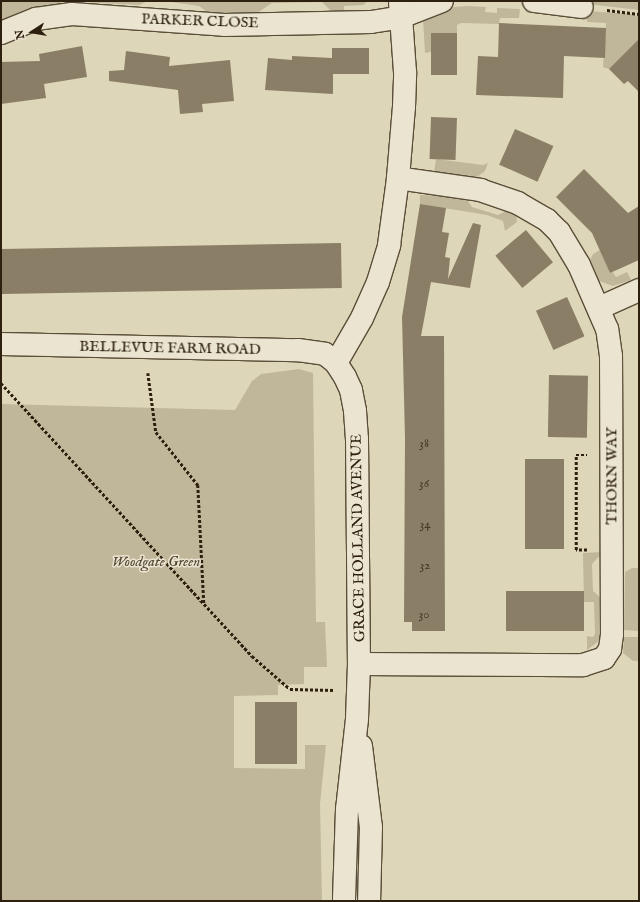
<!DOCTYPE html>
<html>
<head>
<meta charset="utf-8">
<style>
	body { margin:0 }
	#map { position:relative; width:640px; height:902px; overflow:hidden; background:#ded6b8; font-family:"IM FELL English",serif }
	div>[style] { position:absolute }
	.green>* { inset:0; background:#c0b79b }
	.building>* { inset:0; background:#8a7f66; transform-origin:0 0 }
	.path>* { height:2.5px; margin-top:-1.25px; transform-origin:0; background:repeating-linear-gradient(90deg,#2e200e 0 3px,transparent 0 5px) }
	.roads { filter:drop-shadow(1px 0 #5a4e38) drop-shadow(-1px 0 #5a4e38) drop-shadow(0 1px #5a4e38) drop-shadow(0 -1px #5a4e38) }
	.minor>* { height:22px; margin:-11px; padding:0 11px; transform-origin:11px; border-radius:11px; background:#eae4d1 }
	span { translate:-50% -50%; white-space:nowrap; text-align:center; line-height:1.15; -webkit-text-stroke:3px #eae4d1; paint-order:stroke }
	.number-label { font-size:13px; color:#453824 }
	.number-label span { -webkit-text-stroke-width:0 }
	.street-label { font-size:15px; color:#2e200e }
	.park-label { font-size:15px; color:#524631; font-style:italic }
	.frame { position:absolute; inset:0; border:2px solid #2e200e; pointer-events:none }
	.north { position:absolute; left:12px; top:12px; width:40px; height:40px; -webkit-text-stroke:3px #eae4d1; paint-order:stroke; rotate:258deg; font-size:11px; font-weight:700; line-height:16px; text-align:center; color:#2e200e }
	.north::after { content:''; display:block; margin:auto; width:14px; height:18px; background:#2e200e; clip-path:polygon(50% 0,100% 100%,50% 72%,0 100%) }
</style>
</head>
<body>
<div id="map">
	<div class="green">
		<i style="clip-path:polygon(1px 1px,63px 1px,57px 7px,31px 8px,1px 21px)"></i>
		<i style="clip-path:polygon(64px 1px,148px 1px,139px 5px)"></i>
		<i style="clip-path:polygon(165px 1px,368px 1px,363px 5px,344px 6px,344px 12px,331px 11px,322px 2px,272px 3px,257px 13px,209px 13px,199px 6px)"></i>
		<i style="clip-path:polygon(588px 1px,639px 1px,639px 10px,588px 4px)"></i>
		<i style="clip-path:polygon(468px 6px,486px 7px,485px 12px,497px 13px,497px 8px,520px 9px,519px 18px,500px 18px,499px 24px,461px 23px,457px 25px,457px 33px,431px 33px,431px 52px,425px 53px,423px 19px,454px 7px)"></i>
		<i style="clip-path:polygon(587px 11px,631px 14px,639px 17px,639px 41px,609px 69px,603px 67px,606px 23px,587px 22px)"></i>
		<i style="clip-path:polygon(436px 159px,483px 165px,488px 163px,485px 171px,476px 178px,434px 173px)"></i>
		<i style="clip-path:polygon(420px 195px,465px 197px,472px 207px,498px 215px,508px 210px,516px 214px,517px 222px,505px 231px,503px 221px,487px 215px,420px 204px)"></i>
		<i style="clip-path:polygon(600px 250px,610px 273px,613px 272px,616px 277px,627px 272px,631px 280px,613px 286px,599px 281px,589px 262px,593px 254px)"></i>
		<i style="clip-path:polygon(299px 369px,313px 373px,316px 622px,325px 622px,327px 667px,304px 667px,304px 684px,278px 685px,278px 695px,234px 696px,234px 768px,305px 769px,305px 745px,326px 745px,320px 804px,322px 901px,1px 901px,1px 404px,235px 410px,252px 381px,261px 374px)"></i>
		<i style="clip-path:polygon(603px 552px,592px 564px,593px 591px,603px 600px,602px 633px,600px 640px,587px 650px,587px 636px,593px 637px,595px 634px,594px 602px,584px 602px,583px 553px)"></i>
		<i style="clip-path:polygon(632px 568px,639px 568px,638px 631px,624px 630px,625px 572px)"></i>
		<i style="clip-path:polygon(624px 637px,638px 637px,639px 661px,633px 661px,623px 653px)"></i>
	</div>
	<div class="building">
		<i style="clip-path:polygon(499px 23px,606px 28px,605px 58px,564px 56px,563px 98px,476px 95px,478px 56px,498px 57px)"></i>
		<i style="left:431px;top:33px;width:26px;height:42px"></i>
		<i style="clip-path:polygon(639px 39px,639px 92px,628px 81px,624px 84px,609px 69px)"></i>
		<i style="clip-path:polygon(82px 46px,87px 77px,44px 84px,46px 98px,1px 104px,1px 62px,40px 61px,39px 54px)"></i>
		<i style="clip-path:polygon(332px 48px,369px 48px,369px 74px,333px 74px,333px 94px,265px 90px,268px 58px,292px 60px,292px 56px,332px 58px)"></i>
		<i style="clip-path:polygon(126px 51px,170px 57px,169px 66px,230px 60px,234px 101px,202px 104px,203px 112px,180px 114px,178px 90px,109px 81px,109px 71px,124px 70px)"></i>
		<i style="left:431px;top:117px;width:26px;height:42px;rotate:2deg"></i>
		<i style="left:515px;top:129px;width:42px;height:39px;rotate:24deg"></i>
		<i style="clip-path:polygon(584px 169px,628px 213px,639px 206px,639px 260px,610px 273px,592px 233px,556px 197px)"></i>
		<i style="clip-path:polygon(420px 204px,446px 208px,442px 232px,449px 233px,445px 257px,450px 258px,448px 279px,473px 223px,481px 225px,470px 288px,431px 282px,421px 336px,444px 336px,445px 631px,412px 631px,412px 622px,404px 622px,405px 438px,402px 317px)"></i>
		<i style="left:526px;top:230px;width:42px;height:40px;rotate:50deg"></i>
		<i style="left:341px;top:243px;width:45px;height:340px;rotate:89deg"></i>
		<i style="left:567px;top:297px;width:43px;height:34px;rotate:66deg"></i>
		<i style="left:549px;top:375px;width:39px;height:62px;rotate:1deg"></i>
		<i style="left:525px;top:459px;width:39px;height:90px"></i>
		<i style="left:506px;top:591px;width:78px;height:40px"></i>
		<i style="left:297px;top:702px;width:62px;height:42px;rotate:90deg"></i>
	</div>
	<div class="path">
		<i style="left:607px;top:10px;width:32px;rotate:7deg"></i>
		<i style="left:148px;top:373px;width:60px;rotate:82.3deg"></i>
		<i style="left:156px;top:432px;width:68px;rotate:51.6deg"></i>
		<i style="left:198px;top:485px;width:118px;rotate:87.1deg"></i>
		<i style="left:1px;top:383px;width:371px;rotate:47.4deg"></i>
		<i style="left:252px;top:656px;width:50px;rotate:41deg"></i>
		<i style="left:290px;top:689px;width:44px;rotate:1.3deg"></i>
		<i style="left:587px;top:550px;width:11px;rotate:180deg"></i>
		<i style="left:576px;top:550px;width:95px;rotate:-90deg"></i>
		<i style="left:576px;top:455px;width:11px"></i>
	</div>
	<div class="roads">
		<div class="minor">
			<i style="left:534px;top:1px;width:48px;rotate:7.1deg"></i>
			<i style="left:1px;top:33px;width:38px;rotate:-22deg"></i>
			<i style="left:36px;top:19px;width:36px;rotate:-8deg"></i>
			<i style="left:72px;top:14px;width:152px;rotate:4.1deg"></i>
			<i style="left:224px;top:25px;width:147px;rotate:-1.2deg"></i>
			<i style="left:371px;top:22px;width:30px;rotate:-9deg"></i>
			<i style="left:401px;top:17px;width:44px;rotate:-21.3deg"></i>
			<i style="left:599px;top:308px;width:44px;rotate:-24.2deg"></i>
			<i style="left:1px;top:344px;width:297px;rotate:1.2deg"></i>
			<i style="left:298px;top:350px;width:27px;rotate:8deg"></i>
			<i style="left:325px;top:354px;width:14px;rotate:39deg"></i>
			<i style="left:336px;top:363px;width:17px;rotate:57deg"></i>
			<i style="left:345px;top:377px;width:14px;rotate:65deg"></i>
			<i style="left:351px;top:390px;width:21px;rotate:79deg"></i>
			<i style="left:355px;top:411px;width:28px;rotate:86deg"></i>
			<i style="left:357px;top:439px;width:225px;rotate:89.5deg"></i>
			<i style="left:359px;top:664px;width:55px;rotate:92.1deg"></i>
			<i style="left:357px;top:719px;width:91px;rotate:96.3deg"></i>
			<i style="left:347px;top:809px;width:92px;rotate:91.9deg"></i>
			<i style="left:336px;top:363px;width:52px;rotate:-60deg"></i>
			<i style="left:362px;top:318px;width:39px;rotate:-66deg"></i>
			<i style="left:378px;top:282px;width:39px;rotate:-73deg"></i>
			<i style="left:389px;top:245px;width:68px;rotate:-82.3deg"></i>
			<i style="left:398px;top:178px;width:71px;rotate:-85.2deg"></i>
			<i style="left:404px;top:107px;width:35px;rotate:-88deg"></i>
			<i style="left:405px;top:72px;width:69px;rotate:-94.1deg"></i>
			<i style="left:359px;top:664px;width:224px;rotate:0.3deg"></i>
			<i style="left:583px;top:665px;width:22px;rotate:-18deg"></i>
			<i style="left:604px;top:658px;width:11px;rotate:-56deg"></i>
			<i style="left:610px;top:649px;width:15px;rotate:-82deg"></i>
			<i style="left:612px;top:634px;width:278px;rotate:-90.2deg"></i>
			<i style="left:611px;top:356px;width:27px;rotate:-98deg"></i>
			<i style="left:607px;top:329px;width:70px;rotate:-113.6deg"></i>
			<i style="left:579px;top:265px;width:39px;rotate:-121deg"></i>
			<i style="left:559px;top:232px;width:17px;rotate:-135deg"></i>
			<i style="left:547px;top:220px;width:34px;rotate:-150deg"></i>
			<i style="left:518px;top:203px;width:39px;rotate:-161deg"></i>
			<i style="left:481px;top:190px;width:84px;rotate:-171.8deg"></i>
			<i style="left:361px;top:746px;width:82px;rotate:83deg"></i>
			<i style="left:371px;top:827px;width:74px;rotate:91.5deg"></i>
		</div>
	</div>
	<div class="number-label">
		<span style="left:424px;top:444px">38</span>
		<span style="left:424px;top:484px">36</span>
		<span style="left:425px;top:525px">34</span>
		<span style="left:425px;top:566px">32</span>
		<span style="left:424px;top:615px">30</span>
	</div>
	<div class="street-label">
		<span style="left:200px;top:21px;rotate:2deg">PARKER CLOSE</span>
		<span style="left:170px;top:348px;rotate:1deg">BELLEVUE FARM ROAD</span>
		<span style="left:612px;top:476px;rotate:-90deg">THORN WAY</span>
		<span style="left:358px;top:538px;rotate:-91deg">GRACE HOLLAND AVENUE</span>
	</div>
	<div class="park-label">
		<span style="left:156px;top:562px">Woodgate Green</span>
	</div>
	<div class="frame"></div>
	<div class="north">N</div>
</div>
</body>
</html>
